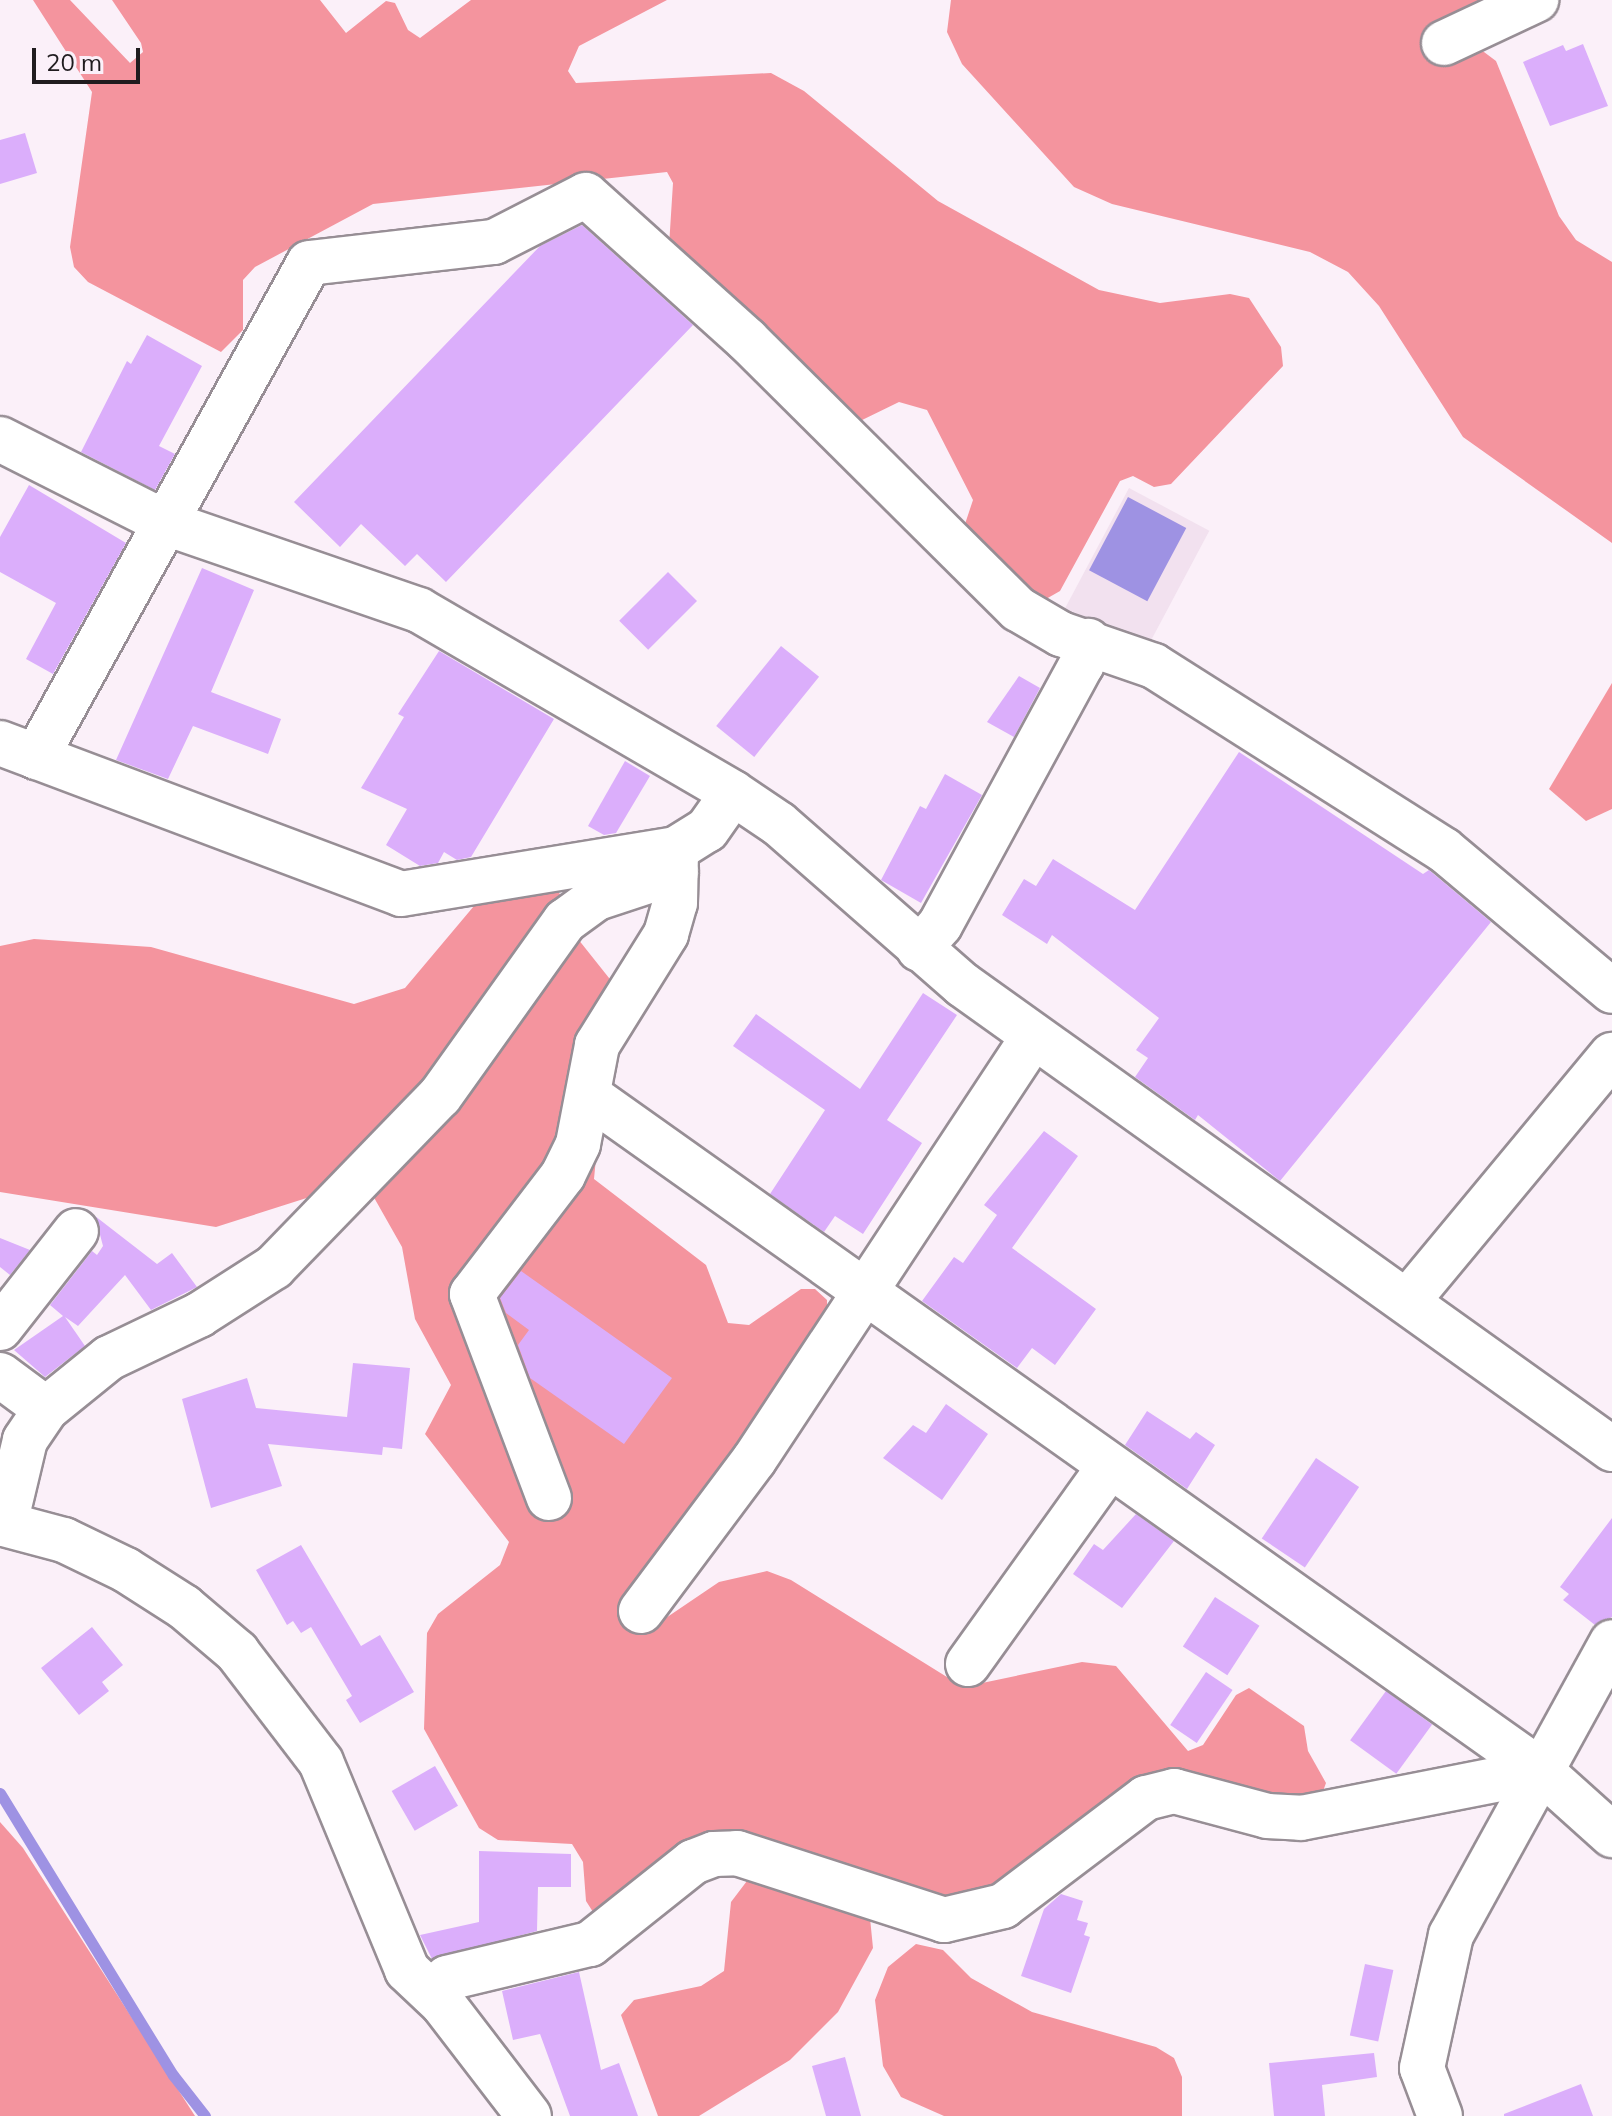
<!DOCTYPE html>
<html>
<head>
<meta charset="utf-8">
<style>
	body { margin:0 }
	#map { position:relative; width:1612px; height:2116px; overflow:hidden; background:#fbf0f9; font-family:Mulish,sans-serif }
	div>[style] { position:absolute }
	.built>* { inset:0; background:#f2e1ef; transform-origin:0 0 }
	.forest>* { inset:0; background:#f4949e }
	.water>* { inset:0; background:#9e92e3; transform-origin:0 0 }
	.stream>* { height:11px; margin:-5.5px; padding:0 5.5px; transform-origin:5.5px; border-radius:5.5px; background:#9e92e3 }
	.building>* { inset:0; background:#dbaefb; transform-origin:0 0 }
	.roads { filter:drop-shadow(2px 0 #978e95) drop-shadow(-2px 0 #978e95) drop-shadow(0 2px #978e95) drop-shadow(0 -2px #978e95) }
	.minor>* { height:44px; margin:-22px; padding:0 22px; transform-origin:22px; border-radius:22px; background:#fff }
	span { translate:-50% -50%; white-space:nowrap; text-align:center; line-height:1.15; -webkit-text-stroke:6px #fbf0f9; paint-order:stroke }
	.scale { position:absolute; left:32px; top:48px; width:108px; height:36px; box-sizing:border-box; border:4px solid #201c1f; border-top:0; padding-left:10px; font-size:24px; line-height:28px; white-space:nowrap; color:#201c1f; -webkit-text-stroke:6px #fbf0f9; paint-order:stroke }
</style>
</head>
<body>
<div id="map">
	<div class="built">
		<i style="left:1129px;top:488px;width:91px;height:145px;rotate:28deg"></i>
	</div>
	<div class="forest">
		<i style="clip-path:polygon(33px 0,70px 0,130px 63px,143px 52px,141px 43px,112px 0,320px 0,346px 33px,386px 1px,395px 3px,408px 30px,420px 38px,471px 0,667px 0,579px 46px,568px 71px,576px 83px,771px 73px,804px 91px,938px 201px,1099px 290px,1160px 303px,1230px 294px,1249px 298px,1281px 347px,1283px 366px,1171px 484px,1154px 487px,1133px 476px,1120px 481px,1060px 591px,1039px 603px,963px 530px,973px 500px,927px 410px,899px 402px,858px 422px,669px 246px,673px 183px,667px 172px,373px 204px,255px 267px,243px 280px,243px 330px,221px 352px,88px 282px,74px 267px,70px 247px,92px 92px)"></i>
		<i style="clip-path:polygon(951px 0,1485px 0,1480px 49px,1496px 61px,1559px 216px,1576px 240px,1612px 262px,1612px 543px,1463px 437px,1379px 306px,1348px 272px,1310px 252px,1112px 204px,1074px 187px,962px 64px,947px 32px)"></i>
		<i style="clip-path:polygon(1612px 683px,1612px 809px,1586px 821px,1549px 789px)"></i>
		<i style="clip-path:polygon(556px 889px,562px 897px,455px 1055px,316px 1195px,216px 1227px,0 1192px,0 946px,34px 939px,151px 947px,354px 1004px,405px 988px,479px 900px)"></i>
		<i style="clip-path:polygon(578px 939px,613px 983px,594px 1179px,706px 1265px,728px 1323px,749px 1325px,801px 1289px,815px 1289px,827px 1300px,827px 1316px,654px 1626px,719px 1582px,767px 1571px,791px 1580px,963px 1687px,1082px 1662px,1116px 1666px,1188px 1751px,1203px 1745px,1236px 1695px,1249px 1688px,1304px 1726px,1308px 1751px,1326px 1783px,1322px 1794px,1301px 1804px,1206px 1783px,1019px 1877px,944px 1906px,763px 1847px,607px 1914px,593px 1912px,586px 1901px,583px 1862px,572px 1844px,498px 1840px,479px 1828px,424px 1729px,427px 1633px,438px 1614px,500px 1565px,509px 1542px,425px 1434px,451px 1385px,415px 1319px,402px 1247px,372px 1194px)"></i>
		<i style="clip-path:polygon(0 1822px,23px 1848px,195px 2116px,0 2116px)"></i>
		<i style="clip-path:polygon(750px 1877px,870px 1918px,873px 1948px,838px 2012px,790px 2060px,699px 2116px,658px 2116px,621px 2015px,634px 2000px,701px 1986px,724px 1971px,731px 1902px)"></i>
		<i style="clip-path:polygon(916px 1944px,943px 1950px,971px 1978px,1032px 2012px,1156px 2047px,1174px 2058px,1182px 2077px,1182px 2116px,944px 2116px,901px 2097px,883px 2066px,875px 2000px,888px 1967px)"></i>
	</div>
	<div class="water">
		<i style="left:1128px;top:497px;width:66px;height:83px;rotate:28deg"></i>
	</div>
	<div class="stream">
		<i style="left:0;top:1793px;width:331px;rotate:58.5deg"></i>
		<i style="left:173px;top:2075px;width:52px;rotate:52deg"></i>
	</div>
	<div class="building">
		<i style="clip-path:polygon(1583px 44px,1608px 106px,1550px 126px,1523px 62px,1563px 45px,1566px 51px)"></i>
		<i style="clip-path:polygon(25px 133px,37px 173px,0 184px,0 140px)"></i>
		<i style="clip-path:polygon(582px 225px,693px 325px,446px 582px,417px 554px,405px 566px,361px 524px,340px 547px,294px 502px,540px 246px)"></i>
		<i style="clip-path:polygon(147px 335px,202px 366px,159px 446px,175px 454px,155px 490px,81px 452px,127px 361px,131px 364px)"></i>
		<i style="clip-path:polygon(29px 485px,126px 543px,53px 674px,26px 659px,56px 603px,0 572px,0 537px)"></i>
		<i style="clip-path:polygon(202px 568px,254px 590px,211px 692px,281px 719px,268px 754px,193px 726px,168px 779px,116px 760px)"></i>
		<i style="left:668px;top:572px;width:41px;height:69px;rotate:45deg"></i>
		<i style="left:781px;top:646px;width:49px;height:103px;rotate:39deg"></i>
		<i style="clip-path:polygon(439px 651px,554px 719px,471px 857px,457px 860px,444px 852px,438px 863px,420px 866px,386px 845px,407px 809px,361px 788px,404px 717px,398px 714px)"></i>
		<i style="clip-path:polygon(1019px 676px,1040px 688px,1014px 737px,987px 722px)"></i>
		<i style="clip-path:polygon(1239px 752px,1423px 874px,1429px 870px,1491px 922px,1280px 1181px,1198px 1115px,1195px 1120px,1135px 1077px,1148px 1058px,1136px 1050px,1159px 1018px,1052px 935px,1047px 944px,1002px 915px,1024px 879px,1036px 886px,1053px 859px,1135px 910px)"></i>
		<i style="clip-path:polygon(625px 761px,650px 776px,616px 833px,604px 835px,588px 826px)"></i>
		<i style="clip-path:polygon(945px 774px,982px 795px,921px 903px,881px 880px,920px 806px,926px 809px)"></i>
		<i style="clip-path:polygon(923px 993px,957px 1015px,887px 1120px,922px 1143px,863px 1234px,835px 1216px,824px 1232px,770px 1194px,825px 1110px,733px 1046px,756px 1014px,860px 1089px)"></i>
		<i style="clip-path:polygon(1044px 1131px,1078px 1156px,1012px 1248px,1096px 1309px,1055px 1365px,1032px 1348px,1017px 1368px,922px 1301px,954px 1257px,963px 1263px,997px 1215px,984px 1205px)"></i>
		<i style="clip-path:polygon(95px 1216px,157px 1264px,172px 1253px,197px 1287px,151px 1310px,125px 1275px,78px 1326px,65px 1317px,85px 1346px,45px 1377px,14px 1350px,63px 1316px,50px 1305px,92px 1251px,97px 1255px,103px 1246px)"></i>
		<i style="clip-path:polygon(0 1238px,30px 1250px,10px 1275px,0 1267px)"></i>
		<i style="clip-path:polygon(521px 1271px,672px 1378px,624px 1444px,530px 1378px,518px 1345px,529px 1330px,506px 1313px,500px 1298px)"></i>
		<i style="clip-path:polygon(353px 1363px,410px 1368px,402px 1449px,383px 1447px,382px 1455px,268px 1444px,282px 1486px,211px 1508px,182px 1399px,247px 1378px,256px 1408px,347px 1417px)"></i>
		<i style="clip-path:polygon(946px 1404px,988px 1434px,942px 1500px,883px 1458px,913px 1425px,926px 1433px)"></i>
		<i style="clip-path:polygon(1147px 1411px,1190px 1439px,1196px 1432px,1215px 1445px,1187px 1489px,1125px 1445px)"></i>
		<i style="left:1316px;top:1458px;width:52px;height:97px;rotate:34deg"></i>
		<i style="clip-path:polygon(1136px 1514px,1174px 1541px,1122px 1608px,1073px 1574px,1094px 1544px,1103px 1550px)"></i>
		<i style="clip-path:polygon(1612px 1518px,1612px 1617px,1595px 1625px,1563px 1600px,1569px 1594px,1560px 1587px)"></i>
		<i style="clip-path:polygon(301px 1545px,361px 1646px,380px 1635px,414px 1692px,360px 1723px,346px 1700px,352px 1696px,311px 1627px,301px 1633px,293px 1621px,287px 1625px,256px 1570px)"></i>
		<i style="left:1215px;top:1597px;width:53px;height:59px;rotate:33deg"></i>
		<i style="clip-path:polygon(92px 1627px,123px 1665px,102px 1682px,109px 1691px,79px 1715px,41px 1668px)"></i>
		<i style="left:1206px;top:1672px;width:32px;height:64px;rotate:34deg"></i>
		<i style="left:1386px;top:1691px;width:57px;height:61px;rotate:36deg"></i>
		<i style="left:435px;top:1766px;width:46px;height:50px;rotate:60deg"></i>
		<i style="clip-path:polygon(479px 1851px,571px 1854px,571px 1887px,538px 1887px,537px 1931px,432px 1959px,420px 1935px,479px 1922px)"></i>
		<i style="clip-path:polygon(1061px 1894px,1083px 1901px,1077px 1920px,1088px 1923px,1084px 1935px,1090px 1937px,1071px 1993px,1021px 1976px,1044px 1909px)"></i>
		<i style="left:1365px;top:1964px;width:29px;height:73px;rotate:12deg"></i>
		<i style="clip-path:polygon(579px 1972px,601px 2070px,619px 2063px,638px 2116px,570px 2116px,540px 2034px,513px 2040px,502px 1991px)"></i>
		<i style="clip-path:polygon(1374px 2053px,1377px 2077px,1322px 2085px,1325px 2116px,1274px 2116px,1269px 2063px)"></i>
		<i style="clip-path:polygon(845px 2057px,861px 2116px,826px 2116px,812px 2066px)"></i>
		<i style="clip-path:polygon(1581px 2084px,1593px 2116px,1504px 2116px,1504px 2114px)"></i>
	</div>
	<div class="roads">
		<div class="minor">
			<i style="left:1444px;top:43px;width:102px;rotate:-25.1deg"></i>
			<i style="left:0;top:439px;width:186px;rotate:26.8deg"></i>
			<i style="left:166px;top:523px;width:268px;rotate:19deg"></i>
			<i style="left:419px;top:610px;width:363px;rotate:30.2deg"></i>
			<i style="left:733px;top:793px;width:55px;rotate:34deg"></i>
			<i style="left:779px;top:824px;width:244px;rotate:41.2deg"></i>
			<i style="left:963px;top:985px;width:798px;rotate:35.56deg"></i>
			<i style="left:0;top:743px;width:428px;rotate:20.6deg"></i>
			<i style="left:401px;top:894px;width:279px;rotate:-9.3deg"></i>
			<i style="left:676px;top:849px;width:36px;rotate:-32deg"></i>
			<i style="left:707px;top:830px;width:45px;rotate:-54.9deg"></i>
			<i style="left:36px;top:757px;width:564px;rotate:-61.07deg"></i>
			<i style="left:309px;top:263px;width:186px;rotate:-6.5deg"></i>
			<i style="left:494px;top:242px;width:103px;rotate:-27.1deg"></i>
			<i style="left:586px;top:195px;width:217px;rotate:42deg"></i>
			<i style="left:747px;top:340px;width:382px;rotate:44.8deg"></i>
			<i style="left:1018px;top:609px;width:50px;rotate:30.2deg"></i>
			<i style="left:1061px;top:634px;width:98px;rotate:19deg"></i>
			<i style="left:1154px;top:666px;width:343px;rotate:32.4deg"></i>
			<i style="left:1444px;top:850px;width:219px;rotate:40deg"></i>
			<i style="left:919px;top:949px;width:32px;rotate:-49deg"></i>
			<i style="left:940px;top:925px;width:297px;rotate:-61.5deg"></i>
			<i style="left:1082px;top:664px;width:24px;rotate:-75deg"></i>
			<i style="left:588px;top:1095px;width:1168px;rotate:35.35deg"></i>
			<i style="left:1541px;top:1771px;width:96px;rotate:42deg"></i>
			<i style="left:1410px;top:1298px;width:316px;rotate:-50.3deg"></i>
			<i style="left:0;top:1328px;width:123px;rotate:-51.9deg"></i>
			<i style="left:0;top:1375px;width:57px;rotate:36.5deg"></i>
			<i style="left:549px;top:1498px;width:218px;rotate:-110.7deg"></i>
			<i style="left:472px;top:1294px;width:150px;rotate:-52.6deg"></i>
			<i style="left:563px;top:1175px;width:34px;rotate:-64deg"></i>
			<i style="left:578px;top:1144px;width:101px;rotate:-79.1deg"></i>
			<i style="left:597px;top:1045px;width:131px;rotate:-58.1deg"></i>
			<i style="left:666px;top:934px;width:32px;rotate:-74deg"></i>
			<i style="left:675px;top:903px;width:54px;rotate:-88.9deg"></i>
			<i style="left:0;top:1523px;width:66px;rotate:14.9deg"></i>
			<i style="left:64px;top:1540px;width:69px;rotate:25.8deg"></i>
			<i style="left:126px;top:1570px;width:69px;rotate:32.5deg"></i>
			<i style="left:184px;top:1607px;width:70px;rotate:40.3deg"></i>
			<i style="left:237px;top:1652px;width:138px;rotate:52.6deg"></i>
			<i style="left:321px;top:1762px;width:225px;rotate:67.5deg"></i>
			<i style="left:407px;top:1970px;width:50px;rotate:43.4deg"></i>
			<i style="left:443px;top:2004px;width:141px;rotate:52.5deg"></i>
			<i style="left:5px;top:1524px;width:86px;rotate:-76.6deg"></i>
			<i style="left:25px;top:1440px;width:37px;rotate:-56deg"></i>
			<i style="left:46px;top:1409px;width:81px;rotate:-39deg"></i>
			<i style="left:109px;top:1358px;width:100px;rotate:-25.5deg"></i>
			<i style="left:199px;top:1315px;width:89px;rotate:-32.6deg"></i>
			<i style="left:274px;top:1267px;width:238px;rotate:-45.9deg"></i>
			<i style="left:440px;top:1096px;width:215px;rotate:-54.5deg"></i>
			<i style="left:565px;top:921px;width:39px;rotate:-36deg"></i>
			<i style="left:597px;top:898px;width:83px;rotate:-18.2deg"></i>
			<i style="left:641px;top:1611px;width:189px;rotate:-53.2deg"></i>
			<i style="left:754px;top:1460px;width:507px;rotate:-56.59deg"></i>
			<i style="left:968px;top:1664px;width:242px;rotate:-54.4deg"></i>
			<i style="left:432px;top:1993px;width:21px;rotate:-45deg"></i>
			<i style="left:447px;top:1978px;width:147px;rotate:-13.4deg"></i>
			<i style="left:590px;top:1944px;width:132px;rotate:-38.5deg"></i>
			<i style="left:693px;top:1862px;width:22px;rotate:-21deg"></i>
			<i style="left:714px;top:1854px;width:23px;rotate:-2deg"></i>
			<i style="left:737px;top:1853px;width:218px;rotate:17.9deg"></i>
			<i style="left:944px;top:1920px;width:61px;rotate:-13.3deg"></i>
			<i style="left:1003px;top:1906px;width:179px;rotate:-37.1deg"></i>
			<i style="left:1146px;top:1798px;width:29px;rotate:-14deg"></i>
			<i style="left:1174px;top:1791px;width:96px;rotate:15deg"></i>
			<i style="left:1267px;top:1816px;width:34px;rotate:3deg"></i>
			<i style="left:1301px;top:1818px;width:245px;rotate:-11.1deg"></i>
			<i style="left:1440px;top:2116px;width:51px;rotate:-110.6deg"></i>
			<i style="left:1422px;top:2068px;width:136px;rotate:-77.7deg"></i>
			<i style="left:1451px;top:1935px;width:334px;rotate:-61.2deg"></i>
		</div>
	</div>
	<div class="scale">20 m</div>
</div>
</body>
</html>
